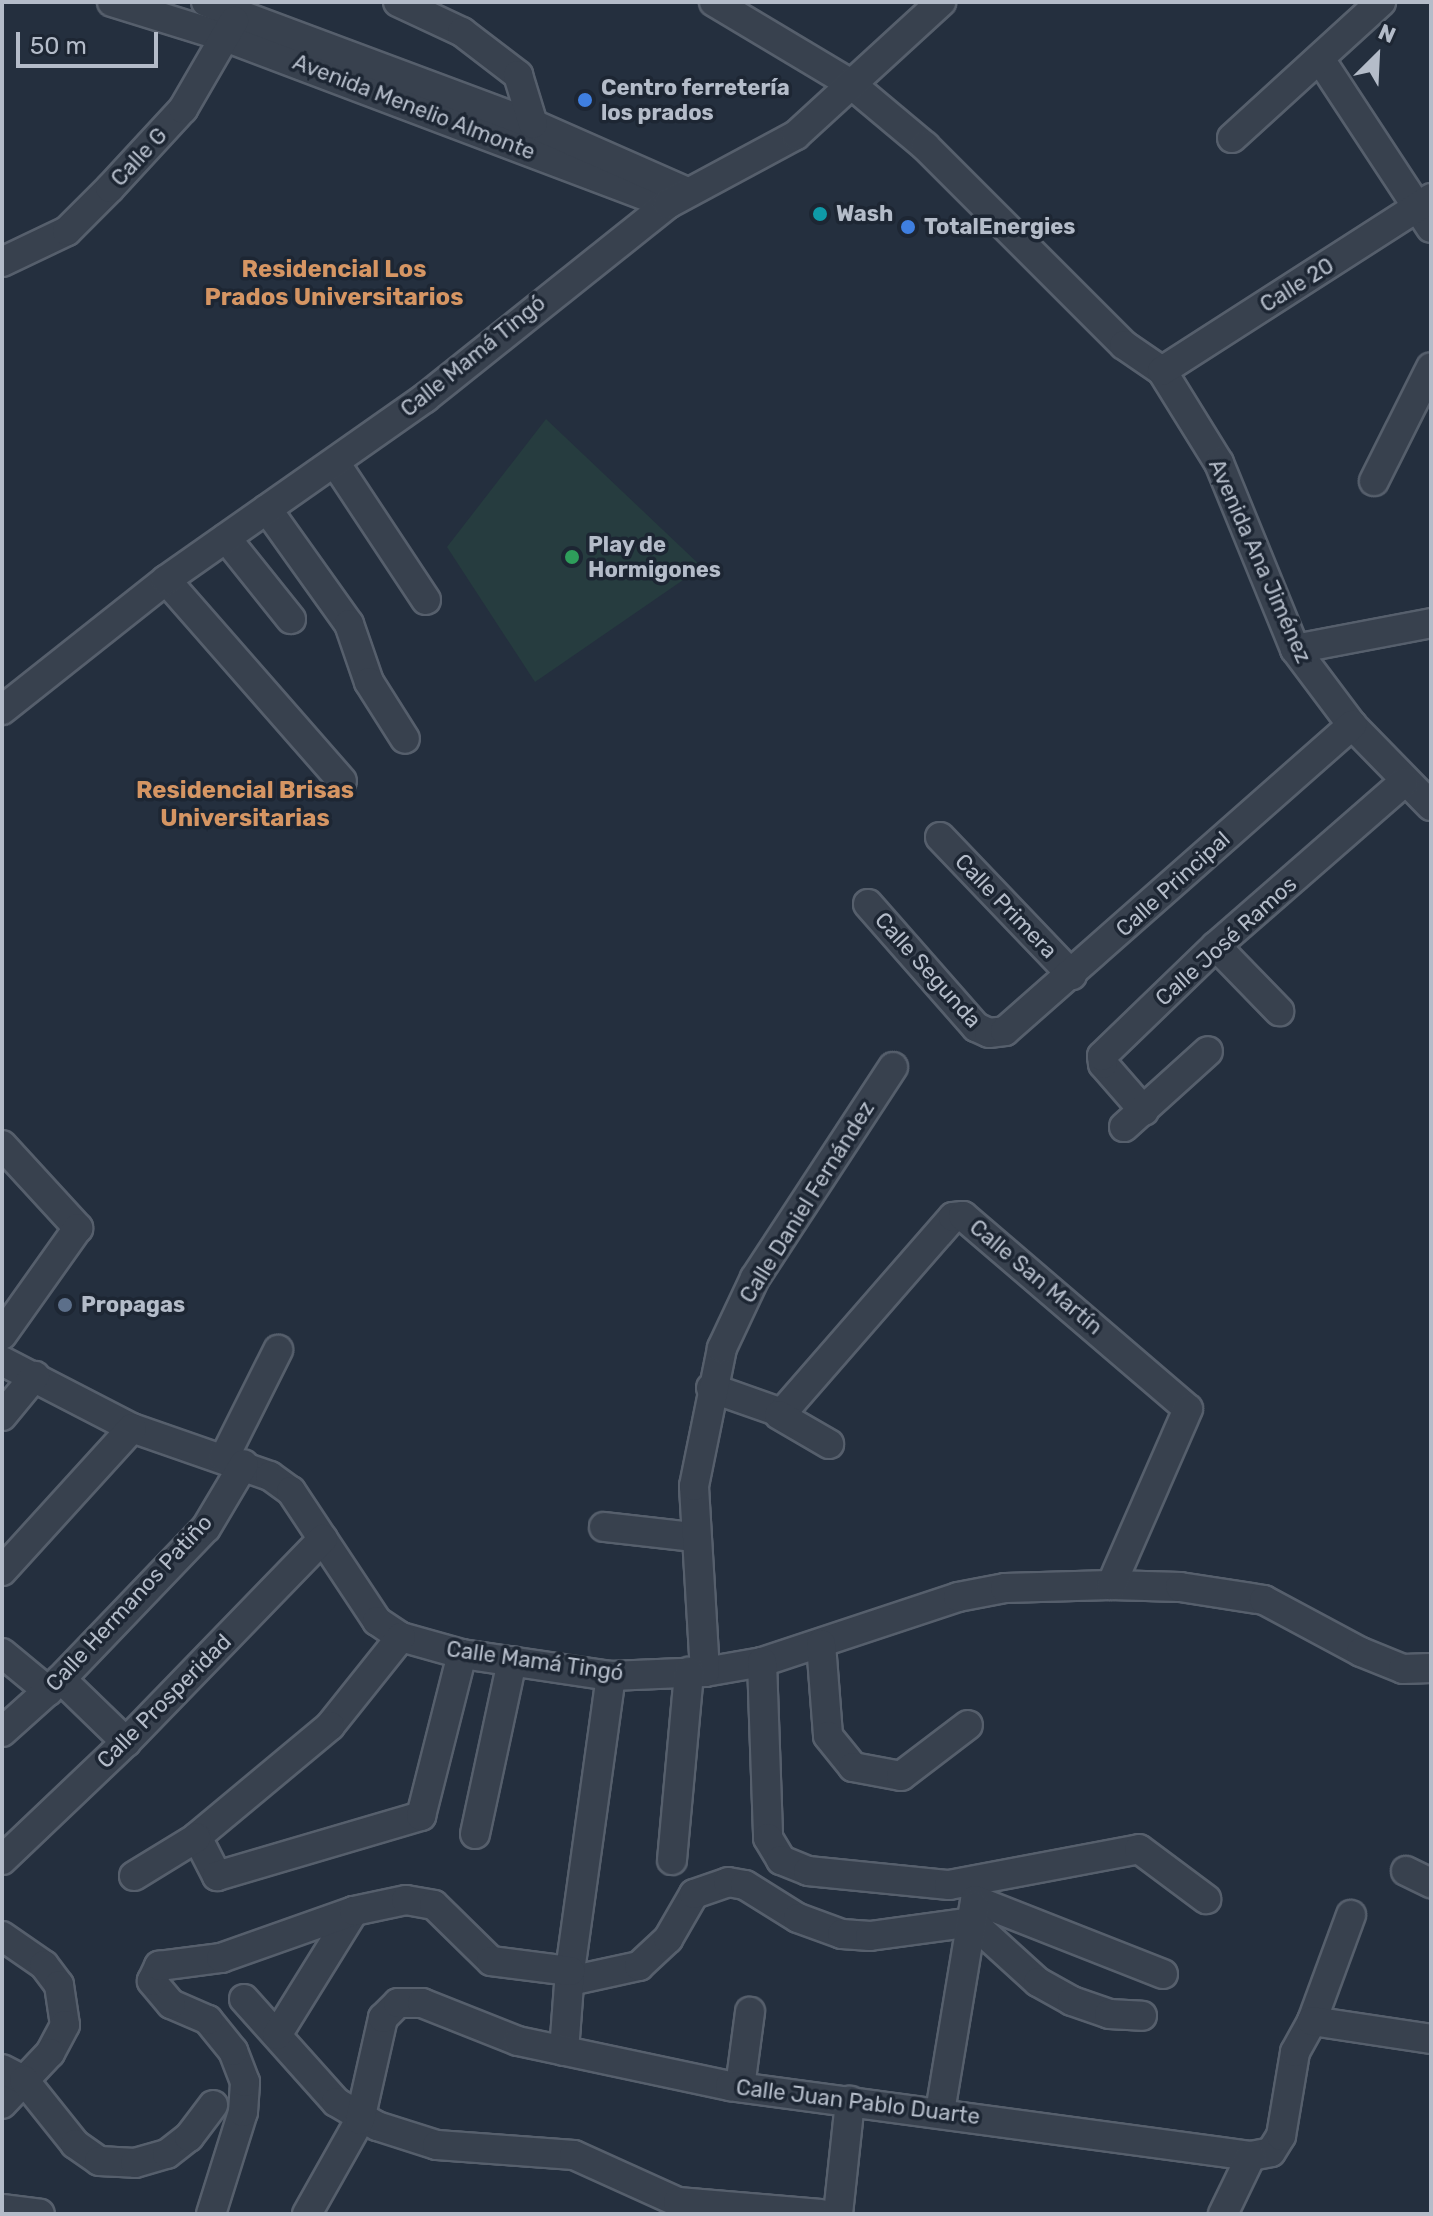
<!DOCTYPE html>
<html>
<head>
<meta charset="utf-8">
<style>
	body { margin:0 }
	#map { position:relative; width:1433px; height:2216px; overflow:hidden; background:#242f3e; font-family:Rubik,sans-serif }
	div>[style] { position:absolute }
	.green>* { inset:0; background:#263c3f }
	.roads { filter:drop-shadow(2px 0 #565f6c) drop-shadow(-2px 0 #565f6c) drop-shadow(0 2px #565f6c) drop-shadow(0 -2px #565f6c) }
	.minor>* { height:28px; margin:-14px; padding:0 14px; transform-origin:14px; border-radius:14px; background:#38414e }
	.dots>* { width:22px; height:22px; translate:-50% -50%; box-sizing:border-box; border:4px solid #1d2633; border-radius:50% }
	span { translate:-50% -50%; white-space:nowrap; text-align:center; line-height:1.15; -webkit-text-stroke:7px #1d2633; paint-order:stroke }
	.poi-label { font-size:22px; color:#b4bcc9; font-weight:700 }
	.left { translate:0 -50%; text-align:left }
	.street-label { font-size:22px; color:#b4bcc9 }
	.neighbourhood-label { font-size:24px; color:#d59563; font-weight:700 }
	.frame { position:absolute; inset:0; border:4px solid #b4bcc9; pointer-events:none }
	.north { position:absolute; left:1337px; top:16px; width:80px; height:80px; -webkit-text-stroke:6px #1d2633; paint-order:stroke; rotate:24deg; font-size:22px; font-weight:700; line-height:32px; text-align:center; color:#b4bcc9 }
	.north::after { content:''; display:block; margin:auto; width:28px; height:36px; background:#b4bcc9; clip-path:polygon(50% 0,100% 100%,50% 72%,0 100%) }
	.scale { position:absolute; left:16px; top:32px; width:142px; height:36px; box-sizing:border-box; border:4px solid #b4bcc9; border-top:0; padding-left:10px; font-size:24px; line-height:28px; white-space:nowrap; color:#b4bcc9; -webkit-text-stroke:6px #1d2633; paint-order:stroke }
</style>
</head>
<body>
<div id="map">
	<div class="green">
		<i style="clip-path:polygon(546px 419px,702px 567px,535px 682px,447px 547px)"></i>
	</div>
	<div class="roads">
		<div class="minor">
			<i style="left:112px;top:2px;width:118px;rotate:17.2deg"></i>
			<i style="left:225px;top:37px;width:473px;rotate:20.7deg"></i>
			<i style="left:206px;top:2px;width:349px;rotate:20.5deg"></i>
			<i style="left:533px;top:124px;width:168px;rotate:23.8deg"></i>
			<i style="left:398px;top:2px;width:71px;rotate:25.1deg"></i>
			<i style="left:462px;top:32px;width:71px;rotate:37.5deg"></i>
			<i style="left:518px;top:75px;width:51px;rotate:73deg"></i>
			<i style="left:714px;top:2px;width:160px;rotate:30.9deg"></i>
			<i style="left:851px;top:84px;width:97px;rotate:40deg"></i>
			<i style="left:925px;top:146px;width:281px;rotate:45deg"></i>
			<i style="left:1124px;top:345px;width:46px;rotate:34.4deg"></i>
			<i style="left:1162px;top:371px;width:108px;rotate:58.2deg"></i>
			<i style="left:1219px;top:463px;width:201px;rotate:67.8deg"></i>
			<i style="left:1295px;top:649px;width:95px;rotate:53.1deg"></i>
			<i style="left:1352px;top:725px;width:113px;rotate:45.7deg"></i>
			<i style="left:1320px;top:59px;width:202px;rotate:56.7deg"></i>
			<i style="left:1232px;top:138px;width:202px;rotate:-42.4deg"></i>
			<i style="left:2px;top:262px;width:72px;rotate:-25.5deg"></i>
			<i style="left:67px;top:231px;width:61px;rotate:-45deg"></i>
			<i style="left:110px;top:188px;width:108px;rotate:-47.3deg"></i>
			<i style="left:183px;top:109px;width:102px;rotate:-59.9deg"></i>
			<i style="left:1162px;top:371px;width:320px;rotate:-32.7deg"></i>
			<i style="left:336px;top:464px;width:163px;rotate:56.5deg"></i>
			<i style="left:1374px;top:481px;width:127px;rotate:-63.4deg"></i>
			<i style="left:267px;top:509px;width:141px;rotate:54.5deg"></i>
			<i style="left:349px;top:624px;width:61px;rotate:71deg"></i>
			<i style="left:369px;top:682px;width:67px;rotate:57.7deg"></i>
			<i style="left:226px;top:538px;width:104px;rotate:51.3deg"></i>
			<i style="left:166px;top:580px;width:267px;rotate:48.8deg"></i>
			<i style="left:1295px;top:649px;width:138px;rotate:-10.8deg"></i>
			<i style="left:2px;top:710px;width:209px;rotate:-38.4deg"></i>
			<i style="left:166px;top:580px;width:317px;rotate:-35.1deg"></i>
			<i style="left:425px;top:398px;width:311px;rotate:-38.6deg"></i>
			<i style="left:668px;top:204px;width:145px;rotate:-28.3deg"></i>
			<i style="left:796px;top:135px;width:197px;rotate:-42.5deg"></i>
			<i style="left:940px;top:837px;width:191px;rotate:46.3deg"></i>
			<i style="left:868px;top:904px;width:164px;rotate:48.7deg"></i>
			<i style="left:976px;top:1027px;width:14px;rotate:25deg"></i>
			<i style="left:989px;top:1033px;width:16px;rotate:-7deg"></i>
			<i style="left:1005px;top:1031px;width:463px;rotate:-41.4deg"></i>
			<i style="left:1216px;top:946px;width:91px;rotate:45.9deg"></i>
			<i style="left:1144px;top:1111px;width:62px;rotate:-131.1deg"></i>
			<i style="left:1103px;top:1064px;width:8px;rotate:-97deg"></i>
			<i style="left:1102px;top:1056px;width:158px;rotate:-44deg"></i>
			<i style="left:1216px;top:946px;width:249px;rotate:-41.1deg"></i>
			<i style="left:1124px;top:1127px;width:113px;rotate:-42.1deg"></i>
			<i style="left:2px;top:1145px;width:113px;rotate:47.5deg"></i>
			<i style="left:78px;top:1228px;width:131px;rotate:125.4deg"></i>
			<i style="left:2px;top:1361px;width:146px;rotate:27.3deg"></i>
			<i style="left:132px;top:1428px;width:146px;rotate:19.2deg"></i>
			<i style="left:270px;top:1476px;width:26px;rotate:36deg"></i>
			<i style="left:291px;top:1491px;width:156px;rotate:56.5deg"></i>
			<i style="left:377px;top:1621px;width:29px;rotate:34deg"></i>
			<i style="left:401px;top:1637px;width:63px;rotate:15.6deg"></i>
			<i style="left:462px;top:1654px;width:151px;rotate:8.4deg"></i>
			<i style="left:611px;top:1676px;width:94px;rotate:-2.4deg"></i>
			<i style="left:705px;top:1672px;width:58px;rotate:-10deg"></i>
			<i style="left:762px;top:1662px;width:206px;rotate:-18.3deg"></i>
			<i style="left:958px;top:1597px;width:48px;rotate:-10.8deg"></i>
			<i style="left:1005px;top:1588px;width:106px;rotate:-1.6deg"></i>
			<i style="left:1111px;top:1585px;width:69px;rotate:1.7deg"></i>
			<i style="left:1180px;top:1587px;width:85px;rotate:8.8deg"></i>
			<i style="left:1264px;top:1600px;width:110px;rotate:28.2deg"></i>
			<i style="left:1361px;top:1652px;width:45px;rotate:22deg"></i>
			<i style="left:1403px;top:1669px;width:28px;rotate:-2deg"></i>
			<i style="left:711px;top:1388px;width:75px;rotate:19.4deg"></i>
			<i style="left:782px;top:1413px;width:260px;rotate:-48.9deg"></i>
			<i style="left:953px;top:1217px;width:10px;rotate:-6deg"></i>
			<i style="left:963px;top:1216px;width:296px;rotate:40.6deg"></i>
			<i style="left:1188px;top:1409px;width:192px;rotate:113.6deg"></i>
			<i style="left:779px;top:1415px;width:58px;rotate:30.1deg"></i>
			<i style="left:2px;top:1416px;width:52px;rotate:-50.5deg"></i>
			<i style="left:224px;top:1458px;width:121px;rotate:-63.4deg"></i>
			<i style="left:604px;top:1527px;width:90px;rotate:6.4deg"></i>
			<i style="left:2px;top:1571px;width:193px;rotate:-47.7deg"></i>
			<i style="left:401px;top:1637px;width:114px;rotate:128.6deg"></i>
			<i style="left:330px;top:1726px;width:173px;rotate:140.2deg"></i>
			<i style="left:197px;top:1837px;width:44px;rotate:62.9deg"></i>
			<i style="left:217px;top:1876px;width:213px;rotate:-16.4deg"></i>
			<i style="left:421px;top:1816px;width:167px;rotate:-75.8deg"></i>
			<i style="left:821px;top:1644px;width:92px;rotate:85.6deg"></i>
			<i style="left:828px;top:1736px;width:40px;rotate:51deg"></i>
			<i style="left:853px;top:1767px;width:49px;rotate:10.6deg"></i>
			<i style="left:901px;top:1776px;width:84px;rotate:-37.3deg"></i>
			<i style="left:2px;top:1653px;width:60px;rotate:39.6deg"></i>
			<i style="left:762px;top:1662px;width:176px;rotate:88deg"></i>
			<i style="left:768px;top:1838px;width:26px;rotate:59deg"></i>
			<i style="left:781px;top:1860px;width:29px;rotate:22deg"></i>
			<i style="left:808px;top:1871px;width:142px;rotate:5.7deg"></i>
			<i style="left:949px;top:1885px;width:193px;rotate:-10.7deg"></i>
			<i style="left:1139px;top:1849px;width:84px;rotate:36.7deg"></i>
			<i style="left:705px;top:1672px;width:186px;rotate:-93.4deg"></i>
			<i style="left:694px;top:1486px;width:141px;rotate:-78.5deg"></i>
			<i style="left:722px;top:1348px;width:77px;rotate:-64.8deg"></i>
			<i style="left:755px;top:1278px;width:252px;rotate:-56.8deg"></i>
			<i style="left:61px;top:1679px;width:91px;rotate:44.1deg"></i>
			<i style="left:2px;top:1732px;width:79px;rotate:-41.9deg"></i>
			<i style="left:61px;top:1679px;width:209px;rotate:-46.2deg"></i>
			<i style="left:206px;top:1528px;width:74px;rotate:-59.3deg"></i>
			<i style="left:475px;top:1834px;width:177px;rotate:-77.9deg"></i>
			<i style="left:2px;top:1860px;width:171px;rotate:-43.6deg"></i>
			<i style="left:126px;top:1742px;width:283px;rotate:-45.9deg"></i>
			<i style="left:672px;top:1860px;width:189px;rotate:-84.8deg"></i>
			<i style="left:1406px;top:1871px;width:28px;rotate:26deg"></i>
			<i style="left:134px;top:1876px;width:73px;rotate:-31.5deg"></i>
			<i style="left:975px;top:1900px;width:202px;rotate:21.5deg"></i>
			<i style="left:2px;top:1936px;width:51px;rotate:34.6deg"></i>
			<i style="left:44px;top:1965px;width:25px;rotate:53deg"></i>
			<i style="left:59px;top:1985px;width:40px;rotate:81.5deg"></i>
			<i style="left:65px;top:2025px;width:32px;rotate:118deg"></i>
			<i style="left:50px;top:2053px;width:70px;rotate:133.3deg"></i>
			<i style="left:570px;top:1981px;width:71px;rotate:-12.3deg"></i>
			<i style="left:639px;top:1966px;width:40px;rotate:-43deg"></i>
			<i style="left:668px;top:1939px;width:52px;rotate:-60deg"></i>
			<i style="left:694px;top:1894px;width:36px;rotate:-19deg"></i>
			<i style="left:728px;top:1882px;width:17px;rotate:10deg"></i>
			<i style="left:745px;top:1885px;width:62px;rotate:31.9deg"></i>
			<i style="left:798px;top:1918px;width:47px;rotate:20deg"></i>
			<i style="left:842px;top:1934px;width:28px;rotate:4deg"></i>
			<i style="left:870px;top:1936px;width:103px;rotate:-7.8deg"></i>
			<i style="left:972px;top:1922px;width:89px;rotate:42.3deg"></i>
			<i style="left:1038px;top:1982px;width:39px;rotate:29deg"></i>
			<i style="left:1072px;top:2001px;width:39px;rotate:19deg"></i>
			<i style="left:1109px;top:2014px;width:33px;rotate:3deg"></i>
			<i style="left:244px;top:1999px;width:138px;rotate:48.2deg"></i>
			<i style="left:336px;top:2102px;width:48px;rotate:30.3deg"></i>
			<i style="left:377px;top:2126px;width:63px;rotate:17.6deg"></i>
			<i style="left:437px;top:2145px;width:137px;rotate:4.2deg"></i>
			<i style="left:574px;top:2155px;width:114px;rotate:24.3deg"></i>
			<i style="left:678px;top:2202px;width:143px;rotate:4.8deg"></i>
			<i style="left:1312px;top:2021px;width:113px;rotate:-69.8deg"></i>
			<i style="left:277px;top:2035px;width:146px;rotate:-58.2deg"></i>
			<i style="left:564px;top:2051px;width:80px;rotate:-85.7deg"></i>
			<i style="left:570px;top:1971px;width:298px;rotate:-82.1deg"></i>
			<i style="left:2px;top:2069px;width:25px;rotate:27deg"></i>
			<i style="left:24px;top:2080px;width:82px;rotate:51.4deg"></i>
			<i style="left:75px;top:2144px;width:29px;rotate:35deg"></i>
			<i style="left:99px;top:2161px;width:36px;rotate:3deg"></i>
			<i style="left:135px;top:2163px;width:33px;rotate:-16deg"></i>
			<i style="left:167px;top:2154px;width:28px;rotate:-38deg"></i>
			<i style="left:189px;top:2137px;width:40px;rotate:-53deg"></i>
			<i style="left:740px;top:2087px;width:76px;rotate:-82.4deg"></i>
			<i style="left:940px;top:2112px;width:209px;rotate:-80.6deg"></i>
			<i style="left:2px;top:2209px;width:38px;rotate:7deg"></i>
			<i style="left:211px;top:2214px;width:107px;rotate:-72.6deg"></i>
			<i style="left:243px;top:2112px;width:30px;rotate:-86deg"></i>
			<i style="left:245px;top:2082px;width:33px;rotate:-111deg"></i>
			<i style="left:233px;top:2051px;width:40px;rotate:-129deg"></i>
			<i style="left:208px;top:2020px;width:40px;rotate:-156.6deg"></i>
			<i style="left:171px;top:2004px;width:30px;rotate:-130deg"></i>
			<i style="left:152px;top:1981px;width:17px;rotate:-65deg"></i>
			<i style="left:159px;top:1966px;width:63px;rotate:-7.4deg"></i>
			<i style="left:221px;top:1958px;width:141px;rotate:-19.5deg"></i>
			<i style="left:354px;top:1911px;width:53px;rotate:-11.9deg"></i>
			<i style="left:406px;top:1900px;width:28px;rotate:10deg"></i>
			<i style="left:434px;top:1905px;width:80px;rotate:44.5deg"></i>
			<i style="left:491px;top:1961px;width:80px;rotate:7.2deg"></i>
			<i style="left:307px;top:2214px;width:108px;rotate:-60.6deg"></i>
			<i style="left:360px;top:2120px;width:105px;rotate:-77.3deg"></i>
			<i style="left:383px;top:2018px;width:21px;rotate:-45deg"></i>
			<i style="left:398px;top:2003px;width:24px"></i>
			<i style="left:422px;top:2003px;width:103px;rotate:21.6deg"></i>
			<i style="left:518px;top:2041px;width:217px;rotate:12deg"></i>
			<i style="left:730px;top:2086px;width:526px;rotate:7.65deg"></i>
			<i style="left:1251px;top:2156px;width:20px;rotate:-11deg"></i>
			<i style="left:1271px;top:2152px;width:19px;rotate:-58deg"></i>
			<i style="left:1281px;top:2136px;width:85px;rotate:-80.5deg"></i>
			<i style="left:1295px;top:2052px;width:35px;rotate:-61deg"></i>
			<i style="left:1312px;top:2021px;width:120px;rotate:8.6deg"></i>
			<i style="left:838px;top:2214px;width:114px;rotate:-83.9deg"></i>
			<i style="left:1223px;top:2214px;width:64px;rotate:-64.2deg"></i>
		</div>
	</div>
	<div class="dots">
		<i style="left:585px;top:100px;background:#3f7fe0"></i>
		<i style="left:820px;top:214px;background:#0f9aa8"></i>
		<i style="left:908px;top:227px;background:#3f7fe0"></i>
		<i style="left:572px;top:557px;background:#2e9e5b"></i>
		<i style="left:65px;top:1305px;background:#5c6f8a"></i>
	</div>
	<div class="poi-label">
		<span class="left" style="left:601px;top:100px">Centro ferretería<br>los prados</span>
		<span class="left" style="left:836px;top:214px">Wash</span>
		<span class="left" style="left:924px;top:227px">TotalEnergies</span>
		<span class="left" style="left:588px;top:557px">Play de<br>Hormigones</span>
		<span class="left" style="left:81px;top:1305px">Propagas</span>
	</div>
	<div class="street-label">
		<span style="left:414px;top:107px;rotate:21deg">Avenida Menelio Almonte</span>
		<span style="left:139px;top:157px;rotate:-47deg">Calle G</span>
		<span style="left:1297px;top:285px;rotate:-32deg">Calle 20</span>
		<span style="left:473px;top:356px;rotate:-39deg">Calle Mamá Tingó</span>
		<span style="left:1260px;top:561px;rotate:66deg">Avenida Ana Jiménez</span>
		<span style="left:1173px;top:884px;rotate:-42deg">Calle Principal</span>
		<span style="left:1006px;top:906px;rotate:46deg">Calle Primera</span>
		<span style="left:1226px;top:941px;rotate:-42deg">Calle José Ramos</span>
		<span style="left:928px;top:970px;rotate:48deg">Calle Segunda</span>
		<span style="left:807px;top:1202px;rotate:-58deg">Calle Daniel Fernández</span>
		<span style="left:1036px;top:1277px;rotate:40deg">Calle San Martín</span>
		<span style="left:129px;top:1603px;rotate:-47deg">Calle Hermanos Patiño</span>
		<span style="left:535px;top:1661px;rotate:8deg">Calle Mamá Tingó</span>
		<span style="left:164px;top:1701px;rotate:-45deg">Calle Prosperidad</span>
		<span style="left:858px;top:2102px;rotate:7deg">Calle Juan Pablo Duarte</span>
	</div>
	<div class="neighbourhood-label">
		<span style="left:334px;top:284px">Residencial Los<br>Prados Universitarios</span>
		<span style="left:245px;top:805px">Residencial Brisas<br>Universitarias</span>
	</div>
	<div class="frame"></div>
	<div class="north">N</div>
	<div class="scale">50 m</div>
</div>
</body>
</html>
